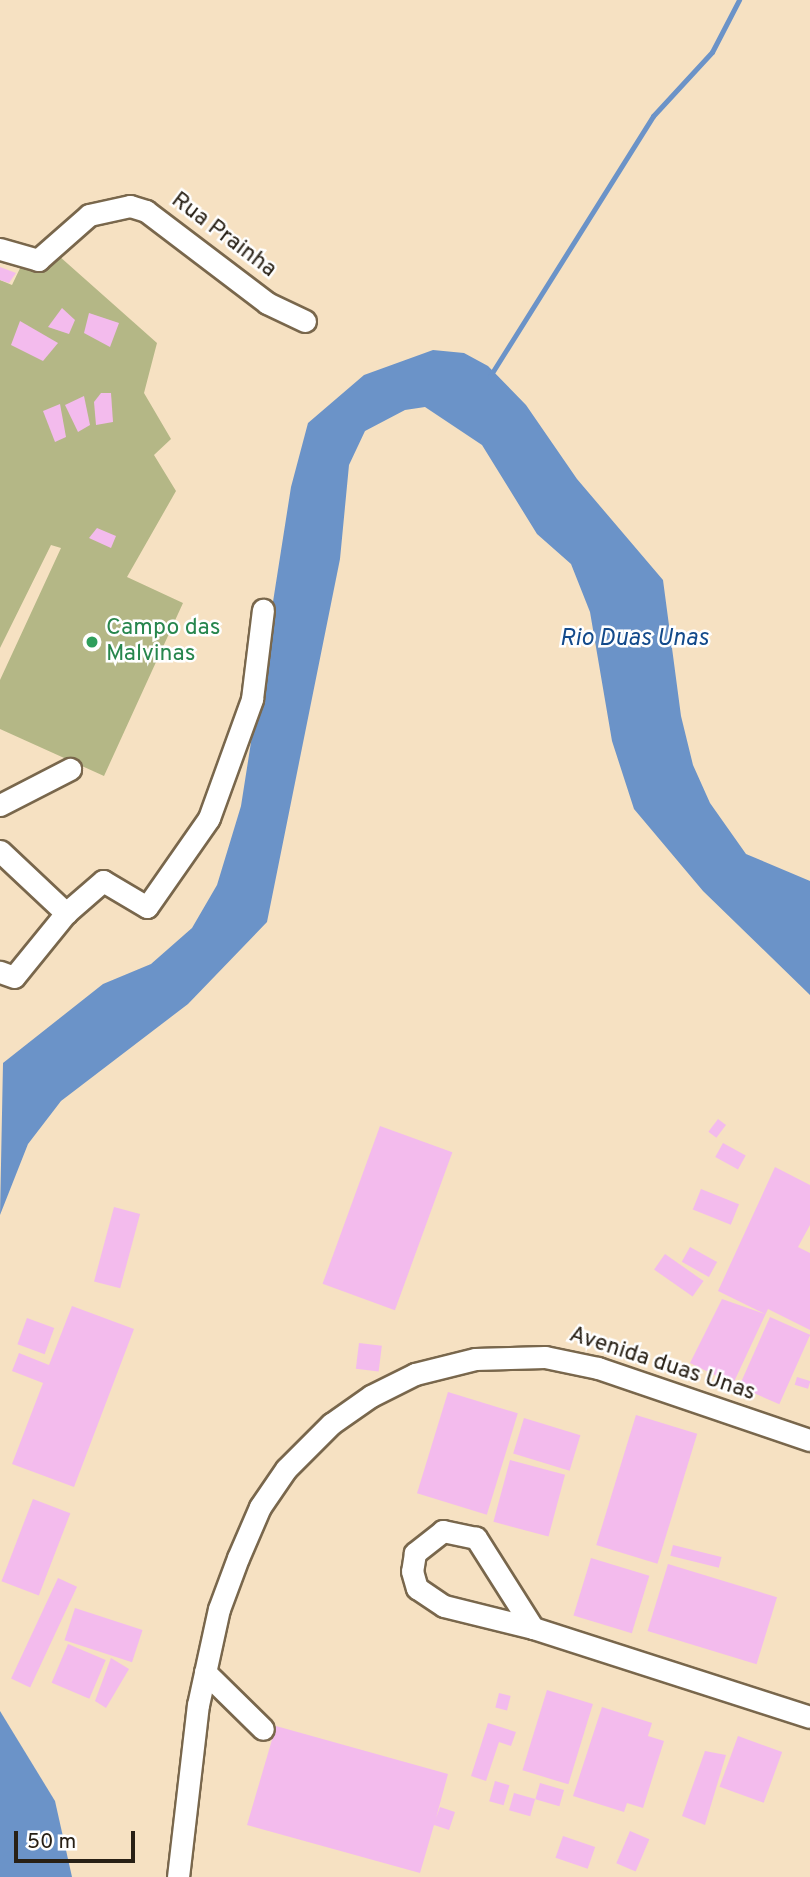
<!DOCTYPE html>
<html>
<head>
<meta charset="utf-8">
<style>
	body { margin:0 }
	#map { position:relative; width:810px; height:1877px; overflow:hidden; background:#f6e1c2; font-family:Overpass,sans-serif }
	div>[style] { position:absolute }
	.green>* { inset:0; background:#b4b786 }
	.water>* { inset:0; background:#6b93c8 }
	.stream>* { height:5px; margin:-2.5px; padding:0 2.5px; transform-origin:2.5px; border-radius:2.5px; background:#6b93c8 }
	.building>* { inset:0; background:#f3bbed; transform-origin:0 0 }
	.roads { filter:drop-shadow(2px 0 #79674c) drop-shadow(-2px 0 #79674c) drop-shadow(0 2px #79674c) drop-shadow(0 -2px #79674c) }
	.minor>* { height:21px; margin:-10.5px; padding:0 10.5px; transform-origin:10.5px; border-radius:10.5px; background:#fff }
	.dots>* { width:19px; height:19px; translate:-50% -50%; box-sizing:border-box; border:4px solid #fff; border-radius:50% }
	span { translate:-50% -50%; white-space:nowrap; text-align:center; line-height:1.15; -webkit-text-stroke:5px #fff; paint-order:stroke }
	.street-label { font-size:23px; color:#282015 }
	.leisure-label { font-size:23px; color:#27864d }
	.left { translate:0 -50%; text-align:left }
	.water-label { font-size:24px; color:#134a8b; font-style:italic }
	.scale { position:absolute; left:14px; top:1831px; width:121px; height:32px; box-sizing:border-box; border:4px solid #282015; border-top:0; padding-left:9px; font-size:21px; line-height:24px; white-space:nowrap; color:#282015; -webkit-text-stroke:5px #fff; paint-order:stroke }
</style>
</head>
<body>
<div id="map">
	<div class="green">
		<i style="clip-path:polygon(59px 256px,157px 343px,144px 393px,171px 439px,154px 455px,176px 491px,127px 577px,183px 603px,104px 776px,0 729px,0 680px,61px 548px,51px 545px,0 648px,0 280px,12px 285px,23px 262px,41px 265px)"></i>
	</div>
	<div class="water">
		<i style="clip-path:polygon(433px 350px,464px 353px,488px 366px,526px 405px,577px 479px,663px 580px,681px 716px,693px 765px,710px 803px,746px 854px,810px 881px,810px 995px,703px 891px,634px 809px,612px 741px,590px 612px,571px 564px,537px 534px,482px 445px,425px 407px,405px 410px,365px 431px,349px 465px,340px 559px,267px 922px,188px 1004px,61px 1101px,28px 1144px,0 1215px,3px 1063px,103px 984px,151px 964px,192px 928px,217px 885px,241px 806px,291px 487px,308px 423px,364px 375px)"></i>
		<i style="clip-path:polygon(0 1711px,55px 1801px,72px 1877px,0 1877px)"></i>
	</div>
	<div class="stream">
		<i style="left:490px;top:376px;width:307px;rotate:-57.9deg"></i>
		<i style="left:653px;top:116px;width:87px;rotate:-47.3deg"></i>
		<i style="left:712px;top:52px;width:59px;rotate:-62.6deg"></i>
	</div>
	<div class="building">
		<i style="clip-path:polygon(0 267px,16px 273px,9px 283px,0 280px)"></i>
		<i style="clip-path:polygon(62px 308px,75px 320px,69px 334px,48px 327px)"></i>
		<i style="clip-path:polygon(89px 313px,119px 323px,110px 347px,84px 333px)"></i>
		<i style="clip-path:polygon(20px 321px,58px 343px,43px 361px,11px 345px)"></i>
		<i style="clip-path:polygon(101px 393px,111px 393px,113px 422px,96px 425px,94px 402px)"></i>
		<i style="clip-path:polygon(84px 396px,90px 425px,78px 432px,65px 405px)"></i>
		<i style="clip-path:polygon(60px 404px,66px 437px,55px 442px,43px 411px)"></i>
		<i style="clip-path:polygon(97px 528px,116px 536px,111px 548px,89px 538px)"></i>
		<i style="left:718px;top:1119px;width:10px;height:16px;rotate:37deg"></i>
		<i style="left:380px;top:1126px;width:77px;height:168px;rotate:20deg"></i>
		<i style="left:723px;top:1143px;width:26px;height:16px;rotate:29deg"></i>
		<i style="clip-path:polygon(775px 1167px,810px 1185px,810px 1225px,798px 1247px,810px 1253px,810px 1330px,768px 1309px,733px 1384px,690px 1363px,722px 1299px,765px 1314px,718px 1291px)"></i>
		<i style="left:701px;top:1189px;width:41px;height:22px;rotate:22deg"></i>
		<i style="left:114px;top:1207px;width:27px;height:77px;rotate:15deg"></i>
		<i style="left:690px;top:1247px;width:31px;height:17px;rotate:29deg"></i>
		<i style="left:665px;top:1254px;width:47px;height:19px;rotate:35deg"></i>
		<i style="clip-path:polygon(72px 1306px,134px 1329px,74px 1487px,12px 1464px,43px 1383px,12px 1371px,19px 1353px,49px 1365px)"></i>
		<i style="left:770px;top:1317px;width:44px;height:76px;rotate:24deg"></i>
		<i style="left:27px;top:1318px;width:29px;height:28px;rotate:20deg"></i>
		<i style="left:359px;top:1343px;width:23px;height:26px;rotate:7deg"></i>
		<i style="left:797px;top:1377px;width:14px;height:8px;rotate:17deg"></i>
		<i style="left:448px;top:1392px;width:73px;height:106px;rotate:17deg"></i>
		<i style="left:636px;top:1415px;width:64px;height:136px;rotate:17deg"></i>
		<i style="left:524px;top:1418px;width:59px;height:37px;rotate:17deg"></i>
		<i style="left:510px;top:1460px;width:57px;height:64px;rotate:15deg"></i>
		<i style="left:33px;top:1499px;width:40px;height:88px;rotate:21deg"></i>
		<i style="left:673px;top:1545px;width:50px;height:11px;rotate:14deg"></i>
		<i style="left:591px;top:1558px;width:61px;height:60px;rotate:17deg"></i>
		<i style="left:668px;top:1564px;width:114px;height:70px;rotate:17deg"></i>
		<i style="left:58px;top:1578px;width:21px;height:111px;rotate:25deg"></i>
		<i style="left:75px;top:1608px;width:71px;height:34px;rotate:18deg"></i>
		<i style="left:68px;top:1644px;width:41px;height:42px;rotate:23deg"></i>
		<i style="clip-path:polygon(111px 1658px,129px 1669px,106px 1708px,95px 1701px)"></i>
		<i style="left:547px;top:1690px;width:48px;height:84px;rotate:17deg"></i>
		<i style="left:499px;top:1693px;width:12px;height:15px;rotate:14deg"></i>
		<i style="clip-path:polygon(602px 1707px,652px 1723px,648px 1736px,664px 1741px,643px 1808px,627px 1803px,624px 1812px,573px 1796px)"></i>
		<i style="clip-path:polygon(488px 1723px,516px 1732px,511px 1746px,499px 1742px,486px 1781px,471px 1776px)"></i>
		<i style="clip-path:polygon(276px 1726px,448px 1774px,436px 1818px,440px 1807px,455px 1812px,449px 1830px,434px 1825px,420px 1873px,247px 1825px)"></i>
		<i style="left:738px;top:1736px;width:47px;height:54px;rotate:20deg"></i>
		<i style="clip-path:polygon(705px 1751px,726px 1755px,705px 1825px,682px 1816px)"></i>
		<i style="left:495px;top:1781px;width:15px;height:21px;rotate:16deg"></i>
		<i style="left:540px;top:1783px;width:25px;height:17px;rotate:16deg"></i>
		<i style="left:514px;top:1793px;width:22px;height:18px;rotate:16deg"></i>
		<i style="left:630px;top:1831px;width:21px;height:35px;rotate:23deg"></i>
		<i style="left:563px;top:1836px;width:34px;height:23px;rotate:19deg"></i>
	</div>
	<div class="roads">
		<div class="minor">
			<i style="left:0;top:249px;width:40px;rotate:16deg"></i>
			<i style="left:38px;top:260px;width:68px;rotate:-41.4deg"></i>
			<i style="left:89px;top:215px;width:42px;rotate:-12.4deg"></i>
			<i style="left:130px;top:206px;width:17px;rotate:17deg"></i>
			<i style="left:146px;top:211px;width:152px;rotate:37.2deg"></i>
			<i style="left:267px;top:303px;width:42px;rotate:25.3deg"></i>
			<i style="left:0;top:805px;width:79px;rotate:-27.2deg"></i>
			<i style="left:0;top:851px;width:91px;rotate:43.2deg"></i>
			<i style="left:66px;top:913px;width:82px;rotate:129.1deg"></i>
			<i style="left:14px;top:977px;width:15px;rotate:-160deg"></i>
			<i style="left:66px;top:913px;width:49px;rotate:-40.9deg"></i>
			<i style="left:103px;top:881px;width:51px;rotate:30.6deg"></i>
			<i style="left:147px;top:907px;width:108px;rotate:-55.1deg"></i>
			<i style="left:209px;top:818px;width:127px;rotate:-70.1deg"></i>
			<i style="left:252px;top:699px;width:90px;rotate:-83deg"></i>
			<i style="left:533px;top:1628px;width:107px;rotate:-122.3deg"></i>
			<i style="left:476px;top:1538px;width:34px;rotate:-168deg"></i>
			<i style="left:443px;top:1531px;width:36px;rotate:142deg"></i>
			<i style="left:415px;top:1553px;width:18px;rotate:99deg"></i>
			<i style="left:412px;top:1571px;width:18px;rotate:74deg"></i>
			<i style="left:417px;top:1588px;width:32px;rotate:34deg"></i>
			<i style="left:444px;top:1606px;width:92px;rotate:13.9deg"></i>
			<i style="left:533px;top:1628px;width:291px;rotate:17.8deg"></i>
			<i style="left:205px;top:1672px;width:81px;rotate:44.5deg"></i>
			<i style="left:178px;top:1877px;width:173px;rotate:-83.4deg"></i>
			<i style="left:198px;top:1705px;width:98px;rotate:-77.7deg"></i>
			<i style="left:219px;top:1609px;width:54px;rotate:-69.6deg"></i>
			<i style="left:238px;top:1558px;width:56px;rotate:-66.7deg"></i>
			<i style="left:260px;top:1507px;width:46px;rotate:-55.6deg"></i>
			<i style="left:286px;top:1469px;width:64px;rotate:-45deg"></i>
			<i style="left:331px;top:1424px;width:49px;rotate:-35deg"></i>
			<i style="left:371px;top:1396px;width:49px;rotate:-26.6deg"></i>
			<i style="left:415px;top:1374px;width:62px;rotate:-14deg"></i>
			<i style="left:475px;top:1359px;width:70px;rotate:-1.6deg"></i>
			<i style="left:545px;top:1357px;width:54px;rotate:11.7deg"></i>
			<i style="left:598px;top:1368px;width:224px;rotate:18.8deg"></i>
		</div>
	</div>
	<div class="dots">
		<i style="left:92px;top:642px;background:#2e9e5b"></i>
	</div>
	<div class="street-label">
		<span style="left:223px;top:236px;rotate:37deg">Rua Prainha</span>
		<span style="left:662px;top:1365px;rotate:18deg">Avenida duas Unas</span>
	</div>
	<div class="leisure-label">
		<span class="left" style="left:106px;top:642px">Campo das<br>Malvinas</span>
	</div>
	<div class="water-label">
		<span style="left:634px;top:640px">Rio Duas Unas</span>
	</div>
	<div class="scale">50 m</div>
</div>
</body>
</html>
